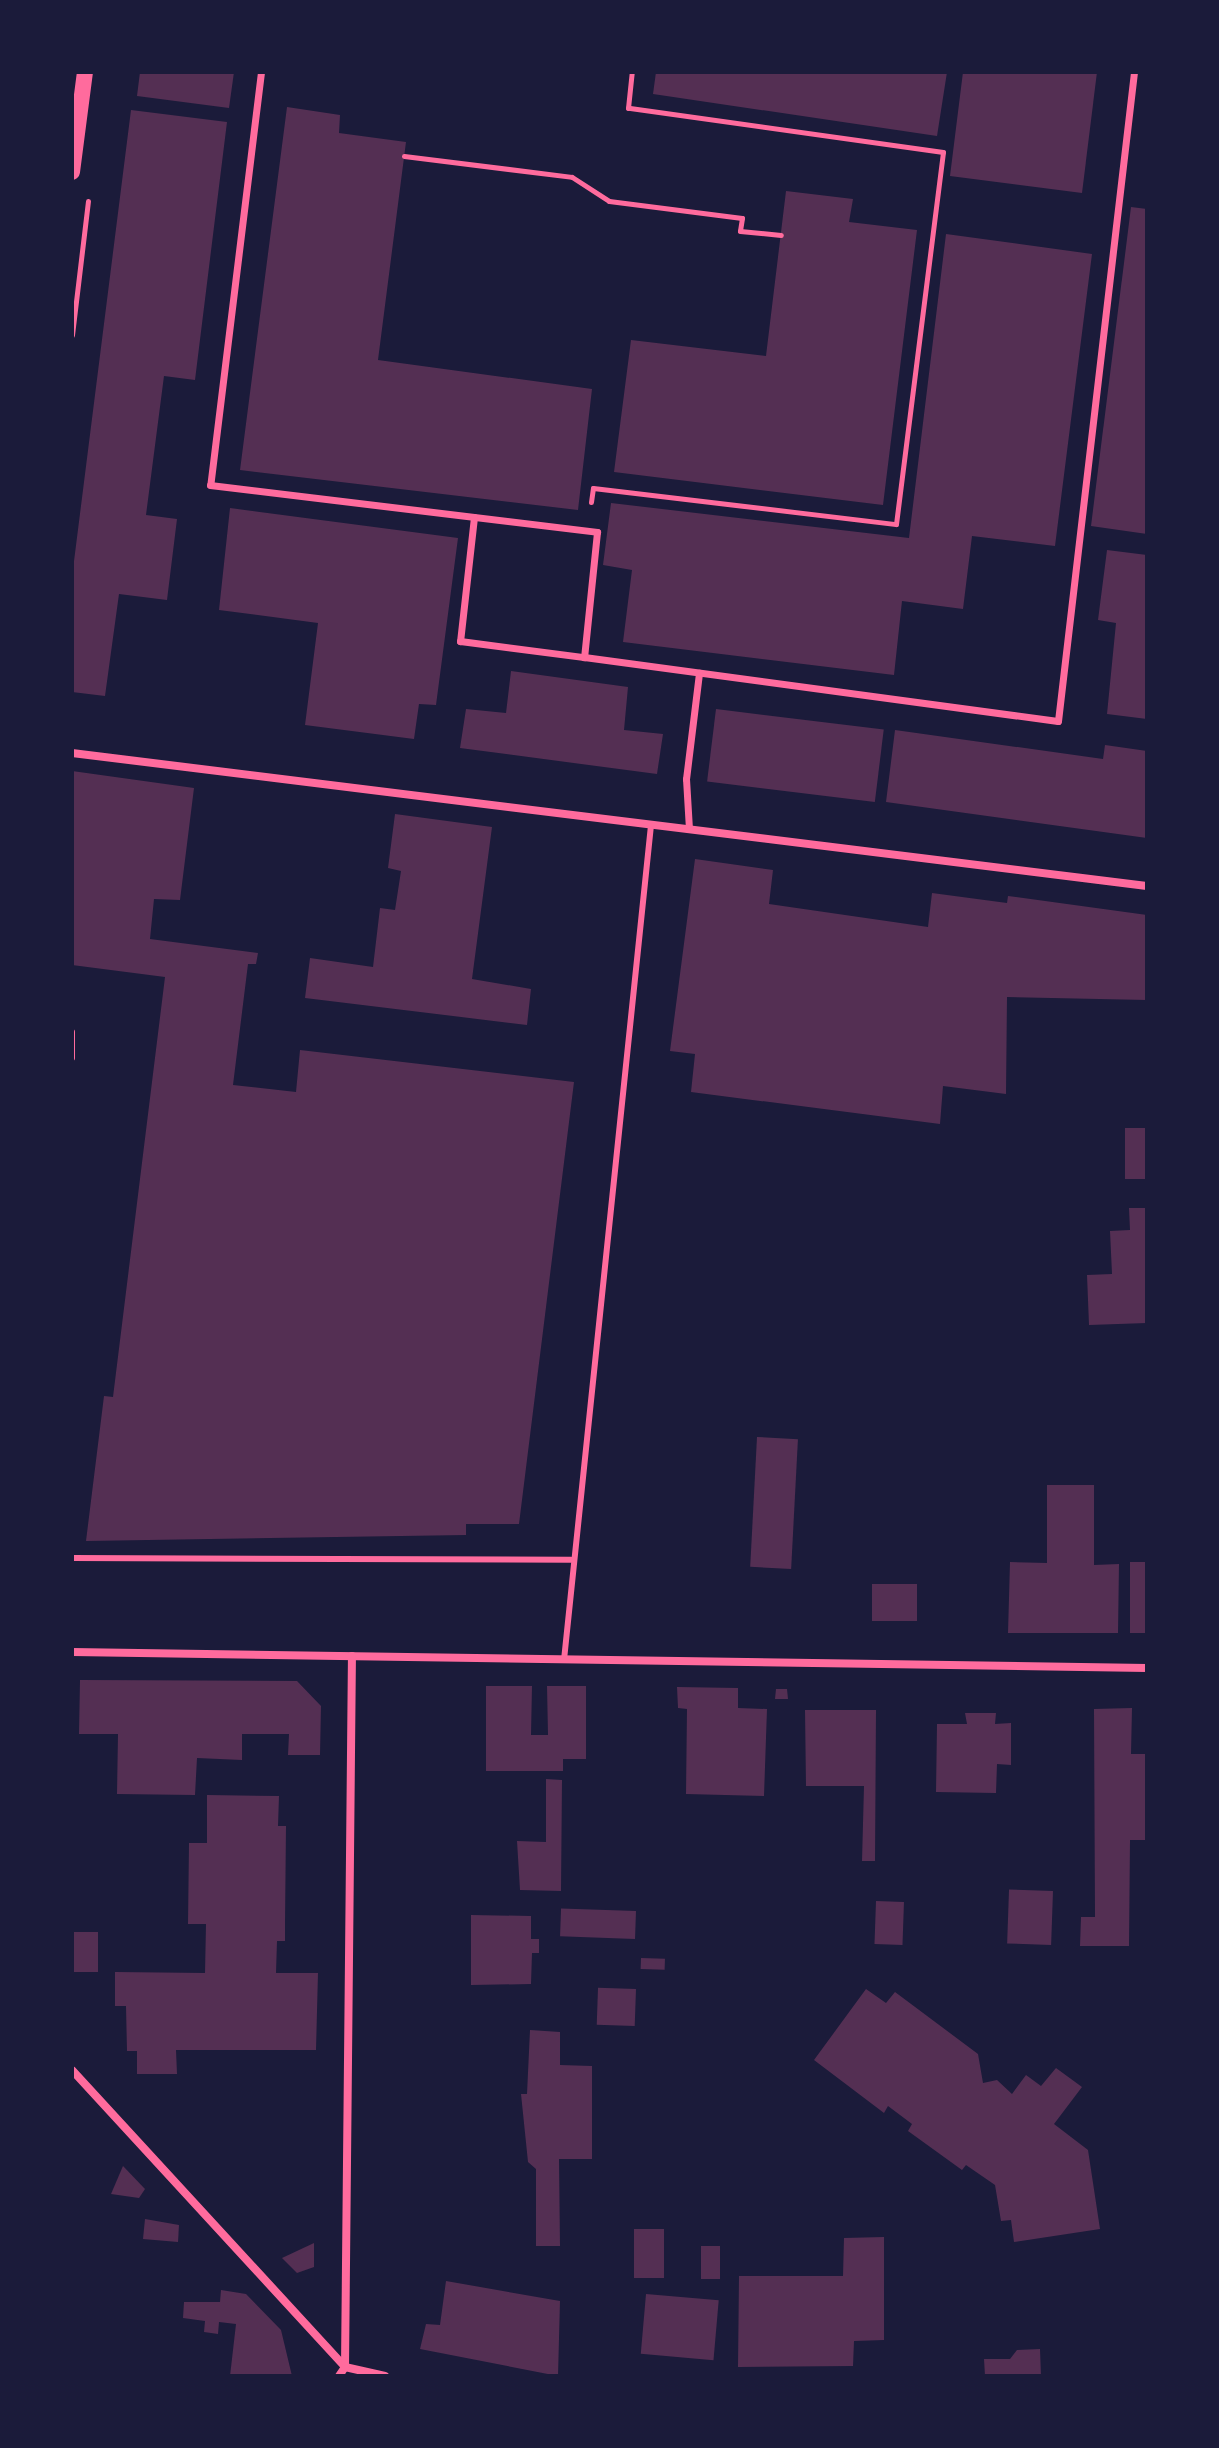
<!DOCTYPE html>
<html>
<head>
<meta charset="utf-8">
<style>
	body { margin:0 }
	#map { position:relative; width:1219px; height:2448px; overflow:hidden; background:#1b1b3a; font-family:"Archivo Narrow",sans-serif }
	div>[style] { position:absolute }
	.building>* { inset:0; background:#542f53; transform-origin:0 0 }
	.path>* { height:5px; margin:-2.5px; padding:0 2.5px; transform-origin:2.5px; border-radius:2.5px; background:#ff6b9d }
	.service>* { height:6px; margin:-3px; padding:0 3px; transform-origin:3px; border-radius:3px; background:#ff6b9d }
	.pedestrian>* { height:7px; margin:-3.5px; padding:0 3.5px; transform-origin:3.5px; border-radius:3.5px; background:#ff6b9d }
	.minor>* { height:8px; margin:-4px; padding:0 4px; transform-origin:4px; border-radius:4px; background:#ff6b9d }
	.secondary>* { height:16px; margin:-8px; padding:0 8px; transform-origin:8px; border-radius:8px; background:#ff6b9d }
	span { translate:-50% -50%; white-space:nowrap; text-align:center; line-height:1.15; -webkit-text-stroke:8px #1b1b3a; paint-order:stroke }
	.frame { position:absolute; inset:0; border:74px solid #1b1b3a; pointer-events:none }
</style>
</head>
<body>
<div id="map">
	<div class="building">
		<i style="clip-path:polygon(140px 72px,234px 72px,229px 108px,137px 96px)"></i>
		<i style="clip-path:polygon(656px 72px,947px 72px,937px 136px,653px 94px)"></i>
		<i style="clip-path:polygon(963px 72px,1097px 72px,1082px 193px,950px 176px)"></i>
		<i style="clip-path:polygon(287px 107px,340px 115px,339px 133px,406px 142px,378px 360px,592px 389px,578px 510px,240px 470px)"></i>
		<i style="clip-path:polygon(131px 110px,227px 122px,195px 380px,164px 376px,146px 515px,177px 519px,167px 600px,119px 594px,105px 696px,72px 692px,72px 577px)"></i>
		<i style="clip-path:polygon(786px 191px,853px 199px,849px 222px,917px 230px,883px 505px,614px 472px,631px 340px,766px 356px)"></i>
		<i style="clip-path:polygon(1131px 207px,1147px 209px,1147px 534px,1091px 526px)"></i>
		<i style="clip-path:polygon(946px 234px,1092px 254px,1055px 546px,972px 536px,963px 609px,902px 601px,894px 675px,623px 642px,632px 570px,603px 565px,611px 503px,909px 538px)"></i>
		<i style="clip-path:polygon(230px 508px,458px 538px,436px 705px,419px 704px,414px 739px,305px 725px,318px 623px,219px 610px)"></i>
		<i style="clip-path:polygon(1107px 550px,1147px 555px,1147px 719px,1107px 714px,1116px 623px,1098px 620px)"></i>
		<i style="clip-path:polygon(511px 671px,628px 687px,624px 730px,663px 734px,657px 774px,460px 748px,466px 709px,506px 713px)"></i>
		<i style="left:716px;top:709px;width:169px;height:73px;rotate:7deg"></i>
		<i style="clip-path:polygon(895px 730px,1103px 759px,1105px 745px,1147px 751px,1147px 838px,886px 802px)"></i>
		<i style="clip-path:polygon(72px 771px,194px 788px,180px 900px,154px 899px,150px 939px,258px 953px,256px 964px,248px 964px,233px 1085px,296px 1092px,300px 1050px,574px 1082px,519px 1524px,466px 1524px,466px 1535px,86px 1541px,104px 1396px,113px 1397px,165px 977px,72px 965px)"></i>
		<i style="clip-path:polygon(395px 814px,492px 827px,472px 979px,531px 989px,527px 1025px,305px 998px,310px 958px,373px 967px,380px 908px,395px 910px,401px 871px,388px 868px)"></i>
		<i style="clip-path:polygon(695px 859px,773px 870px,769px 904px,928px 927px,932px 893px,1007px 903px,1008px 896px,1147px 915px,1147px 1000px,1007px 997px,1006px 1094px,943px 1086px,940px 1124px,691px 1092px,695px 1054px,670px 1051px)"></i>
		<i style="left:1125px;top:1128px;width:22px;height:51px"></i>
		<i style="clip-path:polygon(1129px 1208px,1147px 1208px,1147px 1323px,1089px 1325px,1087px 1275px,1112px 1274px,1110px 1231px,1130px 1230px)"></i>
		<i style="left:757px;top:1437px;width:41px;height:130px;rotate:3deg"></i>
		<i style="clip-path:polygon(1047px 1485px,1094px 1485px,1094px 1565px,1119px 1564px,1118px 1633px,1008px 1633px,1010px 1562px,1047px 1563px)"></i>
		<i style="left:1130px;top:1562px;width:17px;height:71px"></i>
		<i style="left:872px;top:1584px;width:45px;height:37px"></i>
		<i style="clip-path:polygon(80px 1680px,297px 1681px,321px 1706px,320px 1755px,288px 1755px,289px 1734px,242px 1734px,242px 1760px,197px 1758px,195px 1795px,117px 1794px,118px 1734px,79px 1734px)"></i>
		<i style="clip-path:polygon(486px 1686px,532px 1686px,531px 1735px,548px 1735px,547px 1686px,586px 1686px,586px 1759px,563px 1759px,563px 1771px,486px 1771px)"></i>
		<i style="clip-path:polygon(677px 1687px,738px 1688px,738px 1708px,767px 1709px,764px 1796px,686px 1794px,687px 1709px,678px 1708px)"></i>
		<i style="clip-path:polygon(776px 1689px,787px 1689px,788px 1699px,775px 1699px)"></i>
		<i style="clip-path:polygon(1132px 1708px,1131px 1754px,1147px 1754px,1147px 1840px,1130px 1840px,1129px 1946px,1080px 1946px,1081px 1917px,1095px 1917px,1094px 1709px)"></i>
		<i style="clip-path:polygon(805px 1710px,876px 1710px,875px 1861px,862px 1861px,864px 1786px,806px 1786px)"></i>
		<i style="clip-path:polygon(965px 1713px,996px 1713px,995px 1724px,1011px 1723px,1011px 1765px,997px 1764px,996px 1793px,936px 1792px,937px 1724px,967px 1724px)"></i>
		<i style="clip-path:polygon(546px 1779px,562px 1780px,561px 1891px,520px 1890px,517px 1841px,546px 1842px)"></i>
		<i style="clip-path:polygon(207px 1795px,279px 1796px,278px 1826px,286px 1826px,285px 1924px,285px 1941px,277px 1941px,276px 1973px,318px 1973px,316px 2050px,176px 2050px,177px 2074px,137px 2074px,137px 2051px,127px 2051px,126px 2006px,115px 2006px,115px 1972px,205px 1973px,206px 1924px,188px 1924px,189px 1843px,207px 1843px)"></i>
		<i style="left:1053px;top:1891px;width:54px;height:44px;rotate:92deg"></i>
		<i style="left:876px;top:1901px;width:28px;height:43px;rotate:2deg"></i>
		<i style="left:636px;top:1911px;width:28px;height:75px;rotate:92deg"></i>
		<i style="clip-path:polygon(471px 1915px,531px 1916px,531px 1939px,539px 1939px,539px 1953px,532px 1953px,531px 1984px,471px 1985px)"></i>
		<i style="left:98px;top:1932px;width:40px;height:26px;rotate:90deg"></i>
		<i style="left:641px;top:1958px;width:24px;height:11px;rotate:2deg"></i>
		<i style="left:636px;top:1989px;width:37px;height:38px;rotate:92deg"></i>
		<i style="clip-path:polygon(866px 1989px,886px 2003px,895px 1992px,978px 2054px,983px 2083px,997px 2080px,1012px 2094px,1026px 2075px,1041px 2086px,1056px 2068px,1082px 2087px,1054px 2124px,1088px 2150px,1100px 2229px,1014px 2242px,1011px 2220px,1001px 2221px,995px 2185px,966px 2165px,962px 2170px,908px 2131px,912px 2124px,888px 2106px,884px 2113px,814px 2060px)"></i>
		<i style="clip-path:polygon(530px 2030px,560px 2032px,560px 2065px,592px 2066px,592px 2159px,559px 2159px,560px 2246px,536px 2246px,536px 2169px,528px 2162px,521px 2094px,527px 2094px)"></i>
		<i style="clip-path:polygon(123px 2166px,145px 2189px,139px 2198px,111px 2194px)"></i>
		<i style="clip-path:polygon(145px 2219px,179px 2225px,178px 2242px,143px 2239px)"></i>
		<i style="left:634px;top:2229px;width:30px;height:49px"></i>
		<i style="clip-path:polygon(884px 2237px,884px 2340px,854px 2341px,853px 2366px,738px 2367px,739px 2276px,843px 2276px,844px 2238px)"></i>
		<i style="clip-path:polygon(314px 2243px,314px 2267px,297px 2273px,282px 2258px)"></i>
		<i style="left:701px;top:2246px;width:19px;height:33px"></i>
		<i style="clip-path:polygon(446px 2281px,560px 2301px,558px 2376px,420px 2349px,426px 2324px,440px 2325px)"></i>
		<i style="clip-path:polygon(221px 2290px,246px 2294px,281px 2330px,292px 2376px,230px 2376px,236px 2324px,219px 2322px,218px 2334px,204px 2332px,205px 2321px,183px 2318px,184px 2302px,220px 2302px)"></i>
		<i style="left:646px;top:2294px;width:73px;height:60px;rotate:5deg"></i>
		<i style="clip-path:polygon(1040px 2349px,1041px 2376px,985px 2376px,984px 2359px,1010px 2359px,1017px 2350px)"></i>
	</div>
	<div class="path">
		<i style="left:404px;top:156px;width:169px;rotate:7.1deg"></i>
		<i style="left:572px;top:177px;width:44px;rotate:33deg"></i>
		<i style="left:609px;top:201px;width:134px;rotate:7.3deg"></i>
		<i style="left:742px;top:218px;width:13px;rotate:99deg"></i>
		<i style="left:740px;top:231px;width:41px;rotate:5.6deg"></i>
		<i style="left:72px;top:335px;width:135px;rotate:-83.2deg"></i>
		<i style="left:591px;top:502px;width:14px;rotate:-82deg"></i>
		<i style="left:593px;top:488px;width:305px;rotate:6.8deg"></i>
		<i style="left:896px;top:524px;width:375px;rotate:-82.8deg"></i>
		<i style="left:943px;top:152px;width:318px;rotate:-172deg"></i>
		<i style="left:628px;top:108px;width:36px;rotate:-84deg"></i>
	</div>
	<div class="service">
		<i style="left:72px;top:1032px;width:26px;rotate:90deg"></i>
		<i style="left:72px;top:1558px;width:499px;rotate:0.2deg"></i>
		<i style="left:564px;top:1660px;width:840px;rotate:-84.05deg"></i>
	</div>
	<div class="pedestrian">
		<i style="left:261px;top:72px;width:416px;rotate:97deg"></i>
		<i style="left:210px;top:485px;width:390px;rotate:6.9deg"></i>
		<i style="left:597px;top:532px;width:126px;rotate:95.9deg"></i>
		<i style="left:584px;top:657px;width:478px;rotate:7.7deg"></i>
		<i style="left:1058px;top:721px;width:653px;rotate:-83.32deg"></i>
		<i style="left:474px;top:517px;width:125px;rotate:96.4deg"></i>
		<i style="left:460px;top:641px;width:125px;rotate:7.4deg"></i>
		<i style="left:689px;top:829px;width:50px;rotate:-93.4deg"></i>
		<i style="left:686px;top:779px;width:107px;rotate:-83deg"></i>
	</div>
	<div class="minor">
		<i style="left:72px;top:753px;width:1083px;rotate:7.05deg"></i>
		<i style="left:72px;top:1652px;width:1075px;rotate:0.85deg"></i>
		<i style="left:72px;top:2070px;width:403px;rotate:47.4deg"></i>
		<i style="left:345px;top:2367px;width:41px;rotate:12.7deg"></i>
		<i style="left:339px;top:2376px;width:11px;rotate:-56deg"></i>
		<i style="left:345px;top:2367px;width:711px;rotate:-89.44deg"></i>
	</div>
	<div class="secondary">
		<i style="left:72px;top:172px;width:101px;rotate:-82.6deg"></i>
	</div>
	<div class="frame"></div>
</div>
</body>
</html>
